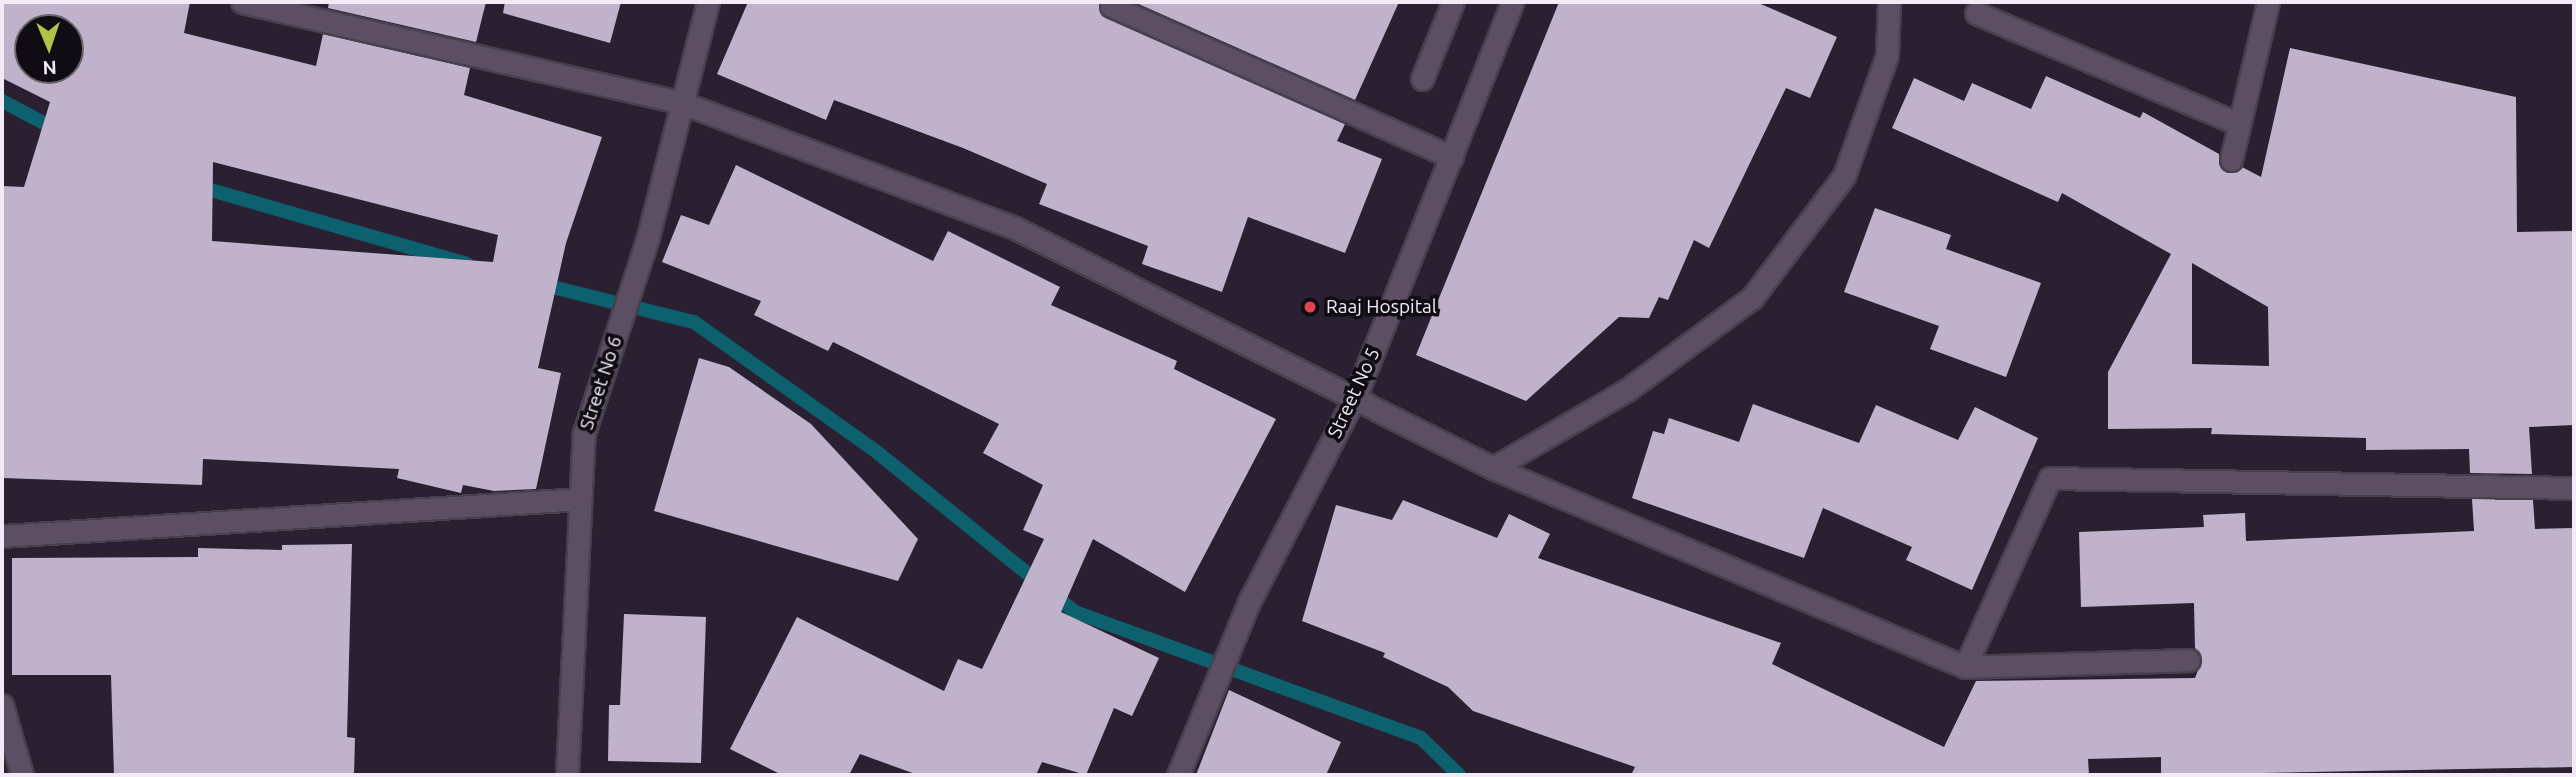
<!DOCTYPE html>
<html>
<head>
<meta charset="utf-8">
<style>
	body { margin:0 }
	#map { position:relative; width:2576px; height:777px; overflow:hidden; background:#2b2032; font-family:Ubuntu,sans-serif }
	div>[style] { position:absolute }
	.stream>* { height:14px; margin:-7px; padding:0 7px; transform-origin:7px; border-radius:7px; background:#0d616e }
	.building>* { inset:0; background:#c0b2ca }
	.roads { filter:drop-shadow(2px 0 #493f4f) drop-shadow(-2px 0 #493f4f) drop-shadow(0 2px #493f4f) drop-shadow(0 -2px #493f4f) }
	.minor>* { height:21px; margin:-10.5px; padding:0 10.5px; transform-origin:10.5px; border-radius:10.5px; background:#5c4f64 }
	.dots>* { width:19px; height:19px; translate:-50% -50%; box-sizing:border-box; border:4px solid #110c14; border-radius:50% }
	span { translate:-50% -50%; white-space:nowrap; text-align:center; line-height:1.15; -webkit-text-stroke:7px #110c14; paint-order:stroke }
	.poi-label { font-size:19px; color:#f2eaf7 }
	.left { translate:0 -50%; text-align:left }
	.street-label { font-size:19px; color:#f2eaf7 }
	.frame { position:absolute; inset:0; border:4px solid #f2eaf7; pointer-events:none }
	.north { position:absolute; left:14px; top:14px; width:70px; height:70px; box-sizing:border-box; background:#110c14; border:2px solid #6b656f; border-radius:50%; rotate:178deg; font-size:19px; font-weight:700; line-height:28px; text-align:center; color:#f2eaf7 }
	.north::after { content:''; display:block; margin:auto; width:24px; height:32px; background:#b5c249; clip-path:polygon(50% 0,100% 100%,50% 72%,0 100%) }
</style>
</head>
<body>
<div id="map">
	<div class="stream">
		<i style="left:2px;top:101px;width:64px;rotate:27.8deg"></i>
		<i style="left:197px;top:186px;width:281px;rotate:16.1deg"></i>
		<i style="left:540px;top:284px;width:159px;rotate:13.9deg"></i>
		<i style="left:694px;top:322px;width:226px;rotate:35.4deg"></i>
		<i style="left:878px;top:453px;width:253px;rotate:38.9deg"></i>
		<i style="left:1075px;top:612px;width:368px;rotate:20deg"></i>
		<i style="left:1421px;top:738px;width:53px;rotate:44.2deg"></i>
	</div>
	<div class="building">
		<i style="clip-path:polygon(evenodd,2px 2px,190px 2px,184px 33px,316px 66px,323px 34px,470px 68px,464px 95px,602px 137px,566px 243px,538px 368px,561px 373px,536px 489px,494px 491px,463px 485px,461px 493px,397px 478px,399px 469px,203px 459px,202px 485px,2px 478px,2px 186px,24px 187px,50px 102px,2px 78px,2px 2px,28px 28px,70px 28px,70px 70px,28px 70px,28px 28px,2px 2px,213px 162px,498px 235px,493px 262px,212px 241px,213px 162px)"></i>
		<i style="clip-path:polygon(329px 2px,486px 2px,476px 42px,328px 8px)"></i>
		<i style="clip-path:polygon(505px 2px,621px 2px,610px 43px,503px 13px)"></i>
		<i style="clip-path:polygon(748px 2px,1099px 2px,1106px 18px,1345px 124px,1337px 141px,1382px 159px,1345px 253px,1248px 217px,1222px 292px,1142px 264px,1148px 246px,1039px 204px,1047px 184px,963px 148px,834px 100px,826px 120px,717px 74px)"></i>
		<i style="clip-path:polygon(1134px 2px,1399px 2px,1355px 100px)"></i>
		<i style="clip-path:polygon(1559px 2px,1756px 2px,1837px 37px,1810px 98px,1786px 88px,1709px 248px,1694px 240px,1668px 300px,1659px 297px,1649px 318px,1619px 317px,1526px 401px,1416px 355px)"></i>
		<i style="clip-path:polygon(evenodd,2290px 48px,2516px 97px,2517px 232px,2574px 231px,2574px 425px,2529px 427px,2532px 474px,2470px 473px,2469px 449px,2366px 450px,2366px 438px,2211px 434px,2212px 428px,2108px 429px,2108px 372px,2171px 254px,2062px 193px,2058px 202px,1892px 128px,1914px 78px,1964px 101px,1972px 83px,2031px 109px,2046px 76px,2140px 118px,2143px 112px,2219px 154px,2219px 164px,2227px 173px,2242px 167px,2261px 177px,2290px 48px,2192px 263px,2268px 307px,2269px 366px,2192px 364px,2192px 263px)"></i>
		<i style="clip-path:polygon(736px 165px,933px 261px,948px 231px,1060px 287px,1051px 305px,1177px 361px,1174px 369px,1276px 419px,1185px 592px,1093px 539px,1061px 612px,1159px 658px,1132px 716px,1114px 708px,1086px 775px,1042px 762px,1036px 775px,918px 775px,860px 754px,849px 775px,782px 775px,730px 749px,797px 617px,944px 691px,958px 659px,982px 669px,1044px 539px,1023px 530px,1043px 485px,983px 453px,999px 424px,833px 342px,828px 351px,754px 315px,761px 301px,662px 262px,681px 215px,709px 225px)"></i>
		<i style="clip-path:polygon(1875px 208px,1951px 235px,1946px 249px,2041px 283px,2006px 377px,1930px 349px,1939px 326px,1844px 292px)"></i>
		<i style="clip-path:polygon(699px 358px,729px 367px,811px 424px,918px 539px,898px 581px,654px 511px)"></i>
		<i style="clip-path:polygon(1753px 404px,1859px 443px,1876px 405px,1958px 440px,1975px 407px,2038px 438px,1972px 590px,1906px 560px,1912px 547px,1823px 508px,1804px 558px,1632px 498px,1653px 431px,1664px 434px,1669px 418px,1739px 442px)"></i>
		<i style="clip-path:polygon(2472px 499px,2533px 500px,2535px 529px,2574px 528px,2574px 767px,2161px 775px,2161px 757px,2088px 759px,2089px 775px,1631px 775px,1635px 767px,1473px 711px,1448px 687px,1383px 657px,1385px 653px,1302px 621px,1336px 505px,1392px 520px,1403px 500px,1497px 538px,1509px 514px,1550px 534px,1538px 558px,1781px 643px,1772px 664px,1944px 747px,1976px 681px,2195px 678px,2202px 660px,2195px 648px,2194px 603px,2081px 607px,2079px 532px,2204px 527px,2203px 515px,2245px 513px,2246px 541px,2474px 531px)"></i>
		<i style="clip-path:polygon(352px 544px,347px 737px,355px 738px,354px 775px,114px 775px,111px 675px,12px 675px,12px 558px,198px 557px,198px 548px,282px 550px,282px 545px)"></i>
		<i style="clip-path:polygon(624px 614px,706px 617px,701px 763px,608px 761px,609px 705px,620px 705px)"></i>
		<i style="clip-path:polygon(1229px 690px,1341px 742px,1326px 775px,1196px 775px)"></i>
	</div>
	<div class="roads">
		<div class="minor">
			<i style="left:242px;top:2px;width:449px;rotate:12.9deg"></i>
			<i style="left:680px;top:102px;width:358px;rotate:20.6deg"></i>
			<i style="left:1015px;top:228px;width:535px;rotate:26.66deg"></i>
			<i style="left:1493px;top:468px;width:512px;rotate:22.86deg"></i>
			<i style="left:1965px;top:667px;width:207px;rotate:-65.8deg"></i>
			<i style="left:2050px;top:478px;width:524px;rotate:1.09deg"></i>
			<i style="left:1111px;top:6px;width:373px;rotate:23.9deg"></i>
			<i style="left:1976px;top:13px;width:285px;rotate:22.9deg"></i>
			<i style="left:1422px;top:79px;width:83px;rotate:-68.1deg"></i>
			<i style="left:2231px;top:160px;width:162px;rotate:-76.8deg"></i>
			<i style="left:1493px;top:468px;width:155px;rotate:-30.2deg"></i>
			<i style="left:1627px;top:390px;width:155px;rotate:-36.4deg"></i>
			<i style="left:1752px;top:298px;width:153px;rotate:-53deg"></i>
			<i style="left:1844px;top:176px;width:128px;rotate:-70.4deg"></i>
			<i style="left:1887px;top:55px;width:53px;rotate:-87.8deg"></i>
			<i style="left:2px;top:536px;width:579px;rotate:-3.66deg"></i>
			<i style="left:1965px;top:667px;width:224px;rotate:-1.8deg"></i>
			<i style="left:2px;top:705px;width:73px;rotate:74.1deg"></i>
			<i style="left:567px;top:775px;width:342px;rotate:-87.2deg"></i>
			<i style="left:584px;top:433px;width:206px;rotate:-71.9deg"></i>
			<i style="left:648px;top:237px;width:243px;rotate:-75.7deg"></i>
			<i style="left:1178px;top:775px;width:187px;rotate:-67.7deg"></i>
			<i style="left:1249px;top:602px;width:233px;rotate:-62.7deg"></i>
			<i style="left:1356px;top:395px;width:423px;rotate:-68.3deg"></i>
		</div>
	</div>
	<div class="dots">
		<i style="left:1310px;top:307px;background:#e0444e"></i>
	</div>
	<div class="poi-label">
		<span class="left" style="left:1326px;top:307px">Raaj Hospital</span>
	</div>
	<div class="street-label">
		<span style="left:601px;top:383px;rotate:-72deg">Street No 6</span>
		<span style="left:1354px;top:393px;rotate:-65deg">Street No 5</span>
	</div>
	<div class="frame"></div>
	<div class="north">N</div>
</div>
</body>
</html>
